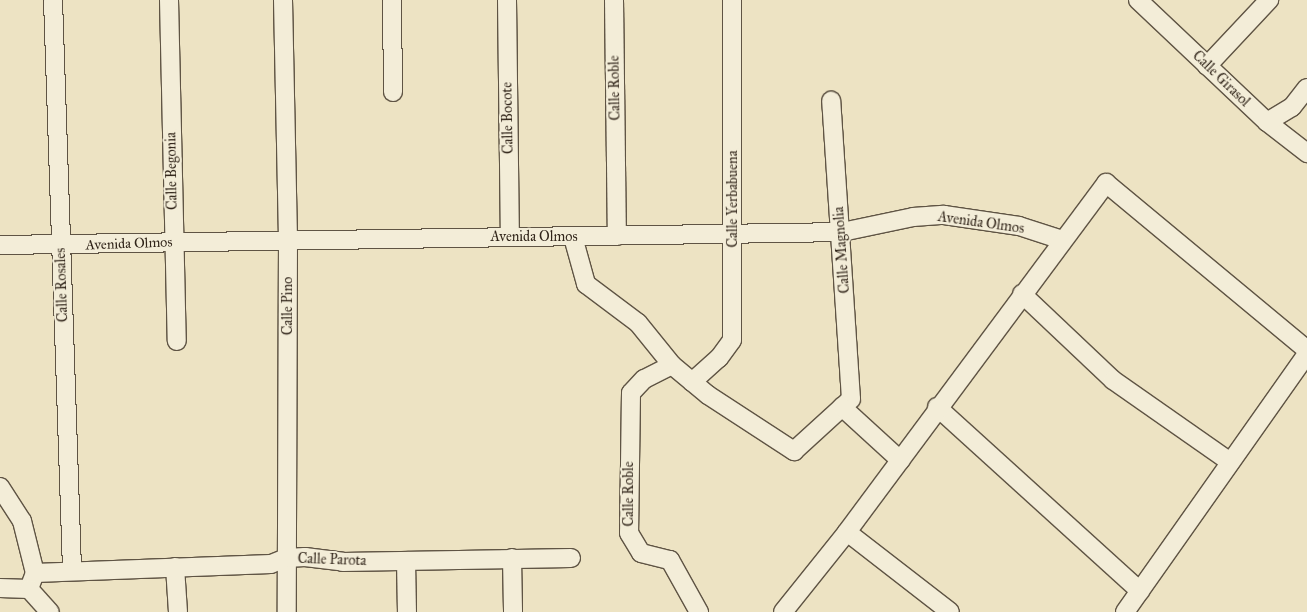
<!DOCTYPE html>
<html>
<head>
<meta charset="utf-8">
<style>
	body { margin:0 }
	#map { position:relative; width:1307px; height:612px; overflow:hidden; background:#ede3c3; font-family:"IM FELL Great Primer",serif }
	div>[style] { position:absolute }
	.roads { filter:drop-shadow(1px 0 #5f5444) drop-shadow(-1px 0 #5f5444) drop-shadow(0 1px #5f5444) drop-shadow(0 -1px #5f5444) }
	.minor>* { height:18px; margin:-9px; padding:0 9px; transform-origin:9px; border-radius:9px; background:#f3edd8 }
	span { translate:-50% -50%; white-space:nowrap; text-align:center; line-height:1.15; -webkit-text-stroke:4px #f3edd8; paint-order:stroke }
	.street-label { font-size:14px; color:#302419 }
</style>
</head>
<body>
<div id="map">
	<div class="roads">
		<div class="minor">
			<i style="left:53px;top:0;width:571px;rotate:88.09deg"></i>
			<i style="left:169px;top:0;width:341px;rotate:88.7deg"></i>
			<i style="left:283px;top:0;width:240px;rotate:88.8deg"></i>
			<i style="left:288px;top:240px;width:372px;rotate:90.2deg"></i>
			<i style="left:392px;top:0;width:92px;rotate:89.4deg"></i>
			<i style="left:507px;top:0;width:237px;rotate:89.3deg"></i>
			<i style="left:614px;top:0;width:236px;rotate:89.3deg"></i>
			<i style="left:1138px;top:0;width:178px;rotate:43.4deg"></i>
			<i style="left:1267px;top:122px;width:51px;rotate:37.8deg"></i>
			<i style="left:1207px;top:66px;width:91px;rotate:-46.8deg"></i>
			<i style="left:1267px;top:122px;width:29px;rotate:-31deg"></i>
			<i style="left:1292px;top:107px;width:24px;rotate:-52deg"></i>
			<i style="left:573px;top:237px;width:49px;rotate:74.5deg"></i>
			<i style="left:586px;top:284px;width:65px;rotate:36.9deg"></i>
			<i style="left:638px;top:323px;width:54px;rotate:51deg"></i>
			<i style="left:672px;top:365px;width:47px;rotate:39.8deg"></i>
			<i style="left:708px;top:395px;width:103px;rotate:33.1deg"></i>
			<i style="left:794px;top:451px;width:77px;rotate:-42.4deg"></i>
			<i style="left:851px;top:399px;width:299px;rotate:-93.8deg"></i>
			<i style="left:0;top:245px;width:842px;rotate:-0.88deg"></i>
			<i style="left:842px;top:232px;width:73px;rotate:-11.9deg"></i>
			<i style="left:913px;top:217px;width:31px;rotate:-4deg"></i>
			<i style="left:944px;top:215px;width:76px;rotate:8.3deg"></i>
			<i style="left:1019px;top:226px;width:45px;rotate:18deg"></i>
			<i style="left:1022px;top:294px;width:125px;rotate:43.4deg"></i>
			<i style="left:1113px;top:380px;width:143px;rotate:35deg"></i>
			<i style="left:672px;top:365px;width:31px;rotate:153deg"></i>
			<i style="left:644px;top:379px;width:19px;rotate:133deg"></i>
			<i style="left:631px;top:393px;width:140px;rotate:90.8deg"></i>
			<i style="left:629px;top:533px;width:23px;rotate:59deg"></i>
			<i style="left:641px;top:553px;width:30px;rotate:14deg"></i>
			<i style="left:670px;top:560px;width:60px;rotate:60.9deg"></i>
			<i style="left:692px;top:382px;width:36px;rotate:-42deg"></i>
			<i style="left:719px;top:358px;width:22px;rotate:-54deg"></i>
			<i style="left:732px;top:340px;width:340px;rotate:-90deg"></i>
			<i style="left:842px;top:407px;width:79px;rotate:42.4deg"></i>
			<i style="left:937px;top:407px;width:274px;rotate:42.2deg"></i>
			<i style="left:0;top:487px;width:40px;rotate:57.1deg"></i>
			<i style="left:22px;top:521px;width:54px;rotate:76deg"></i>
			<i style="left:35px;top:573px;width:17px;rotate:111deg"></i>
			<i style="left:847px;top:532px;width:130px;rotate:37.8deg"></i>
			<i style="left:512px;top:558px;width:54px;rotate:88.9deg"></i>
			<i style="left:406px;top:561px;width:51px;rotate:88.9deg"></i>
			<i style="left:175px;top:567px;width:45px;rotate:86.2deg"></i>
			<i style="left:35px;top:573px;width:236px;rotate:-2.2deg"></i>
			<i style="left:271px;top:564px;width:16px;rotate:-22deg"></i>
			<i style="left:286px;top:558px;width:19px;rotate:-3deg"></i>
			<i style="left:305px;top:557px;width:38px;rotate:7deg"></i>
			<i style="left:343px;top:562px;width:228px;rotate:-1deg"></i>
			<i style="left:0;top:588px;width:29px;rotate:2deg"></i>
			<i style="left:29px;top:589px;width:31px;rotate:48deg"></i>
			<i style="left:783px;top:612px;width:102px;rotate:-51.3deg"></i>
			<i style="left:847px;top:532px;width:435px;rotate:-53.4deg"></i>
			<i style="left:1106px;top:183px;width:261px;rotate:39.7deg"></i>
			<i style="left:1125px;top:612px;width:316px;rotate:-54.8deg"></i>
		</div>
	</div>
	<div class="street-label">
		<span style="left:1221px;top:79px;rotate:44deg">Calle Girasol</span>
		<span style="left:615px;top:88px;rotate:-91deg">Calle Roble</span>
		<span style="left:508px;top:118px;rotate:-91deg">Calle Bocote</span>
		<span style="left:172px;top:171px;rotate:-91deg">Calle Begonia</span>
		<span style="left:733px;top:199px;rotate:-90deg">Calle Yerbabuena</span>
		<span style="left:981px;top:223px;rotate:8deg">Avenida Olmos</span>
		<span style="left:534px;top:237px">Avenida Olmos</span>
		<span style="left:129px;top:244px;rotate:-2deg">Avenida Olmos</span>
		<span style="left:842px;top:250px;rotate:-94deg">Calle Magnolia</span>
		<span style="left:62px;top:285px;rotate:-92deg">Calle Rosales</span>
		<span style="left:288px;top:306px;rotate:-90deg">Calle Pino</span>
		<span style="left:629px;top:494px;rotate:-90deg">Calle Roble</span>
		<span style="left:332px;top:560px;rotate:2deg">Calle Parota</span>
	</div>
</div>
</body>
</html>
